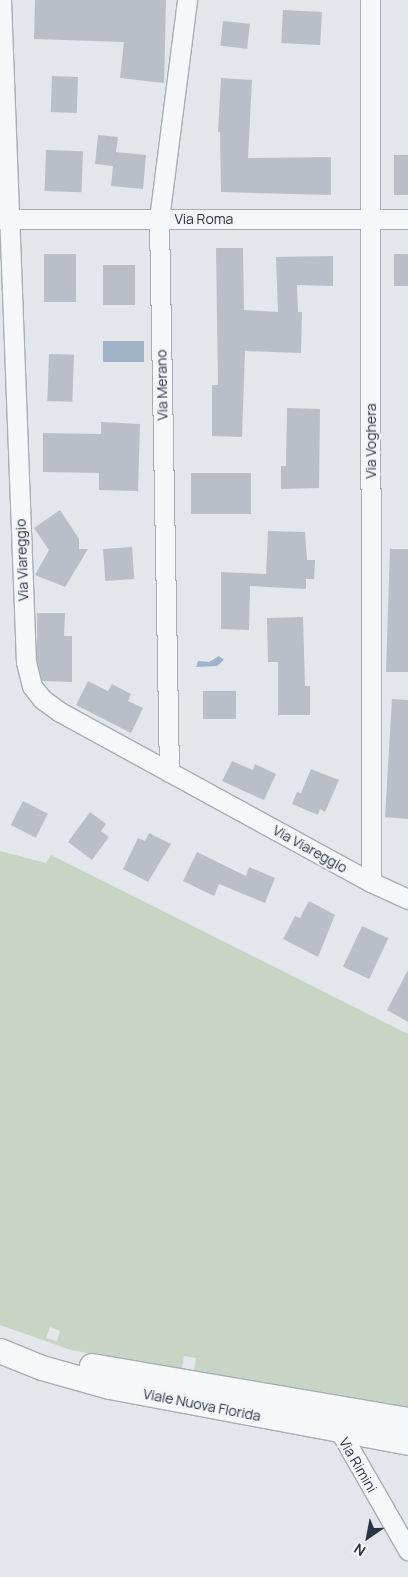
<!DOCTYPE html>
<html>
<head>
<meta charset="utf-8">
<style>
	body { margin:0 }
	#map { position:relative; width:408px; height:1577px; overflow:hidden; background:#e3e6eb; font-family:Manrope,sans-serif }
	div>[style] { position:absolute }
	.green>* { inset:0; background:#c8d4c4 }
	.water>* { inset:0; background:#a0b3c9; transform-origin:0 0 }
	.building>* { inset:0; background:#babfc7; transform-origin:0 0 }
	.roads { filter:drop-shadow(1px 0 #a8adb5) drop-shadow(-1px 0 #a8adb5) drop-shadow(0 1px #a8adb5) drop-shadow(0 -1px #a8adb5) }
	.minor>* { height:19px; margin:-9.5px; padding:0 9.5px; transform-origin:9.5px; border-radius:9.5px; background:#f6f7f9 }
	.tertiary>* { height:24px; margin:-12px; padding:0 12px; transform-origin:12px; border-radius:12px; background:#f6f7f9 }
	span { translate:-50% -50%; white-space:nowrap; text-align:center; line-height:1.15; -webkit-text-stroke:4.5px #f3f5f8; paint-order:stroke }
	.street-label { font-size:14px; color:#2b3342 }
	.north { position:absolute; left:343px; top:1512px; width:50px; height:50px; -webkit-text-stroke:4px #f3f5f8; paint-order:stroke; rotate:213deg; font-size:14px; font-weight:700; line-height:20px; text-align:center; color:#2b3342 }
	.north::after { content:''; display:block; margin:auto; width:18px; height:22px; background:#2b3342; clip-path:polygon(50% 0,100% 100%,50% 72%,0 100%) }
</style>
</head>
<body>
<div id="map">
	<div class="green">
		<i style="clip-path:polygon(evenodd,0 851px,46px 863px,51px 855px,408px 1034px,408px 1413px,71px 1350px,0 1325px,0 851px,50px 1327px,60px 1331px,57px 1341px,46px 1338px,50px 1327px,0 851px,184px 1356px,196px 1358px,194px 1370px,182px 1368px,184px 1356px)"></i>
	</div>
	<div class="water">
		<i style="left:103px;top:341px;width:41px;height:21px"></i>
		<i style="clip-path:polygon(219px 656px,224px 660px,217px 666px,196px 667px,198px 661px,209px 662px)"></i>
	</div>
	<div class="building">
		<i style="clip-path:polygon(35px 0,166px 0,164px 83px,120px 78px,124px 42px,34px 39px)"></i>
		<i style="left:283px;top:10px;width:39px;height:33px;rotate:3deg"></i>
		<i style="left:223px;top:21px;width:27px;height:25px;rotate:6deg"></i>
		<i style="left:52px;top:76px;width:26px;height:36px;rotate:2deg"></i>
		<i style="clip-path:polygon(221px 78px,252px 80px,248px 158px,331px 157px,331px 195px,221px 192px,220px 132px,218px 132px)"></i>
		<i style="clip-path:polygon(98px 135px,118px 137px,116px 152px,146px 155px,143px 189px,111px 186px,113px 166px,95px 164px)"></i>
		<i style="left:46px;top:150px;width:37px;height:41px;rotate:2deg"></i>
		<i style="left:394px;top:155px;width:14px;height:40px"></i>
		<i style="clip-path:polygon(216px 248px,243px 248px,244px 310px,278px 312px,276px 257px,333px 256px,333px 286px,297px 285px,298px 312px,302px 312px,301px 353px,245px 351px,242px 437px,212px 436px,212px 385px,218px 385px)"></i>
		<i style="left:44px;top:254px;width:32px;height:48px"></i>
		<i style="left:394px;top:254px;width:14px;height:32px"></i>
		<i style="left:103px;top:265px;width:32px;height:40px"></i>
		<i style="left:49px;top:354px;width:25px;height:47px;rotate:2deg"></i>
		<i style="clip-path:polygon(287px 408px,320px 409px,319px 488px,281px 489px,281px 466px,286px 466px)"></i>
		<i style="clip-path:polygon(101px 422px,140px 424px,138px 491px,99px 490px,99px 473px,43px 472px,43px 433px,101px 434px)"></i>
		<i style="left:191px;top:473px;width:60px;height:41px"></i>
		<i style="clip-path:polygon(60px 510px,79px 539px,79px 549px,88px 549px,65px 587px,35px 575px,49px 550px,34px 528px)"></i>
		<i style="clip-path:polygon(268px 531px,305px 532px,307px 560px,315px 560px,314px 579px,306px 579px,306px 589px,250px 586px,249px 630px,221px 629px,221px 572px,266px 574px)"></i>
		<i style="left:132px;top:547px;width:32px;height:29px;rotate:86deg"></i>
		<i style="clip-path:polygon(390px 549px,408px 549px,408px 672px,386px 672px)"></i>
		<i style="clip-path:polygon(37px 613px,65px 613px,64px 636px,72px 636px,72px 682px,42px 681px,37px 660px)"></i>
		<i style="clip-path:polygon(303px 617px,305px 686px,310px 686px,310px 715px,278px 715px,278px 662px,268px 662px,267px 618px)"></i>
		<i style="clip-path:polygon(88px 681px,108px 691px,112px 684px,131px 694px,128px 701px,143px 708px,131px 733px,76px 705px)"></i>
		<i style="left:203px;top:691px;width:33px;height:28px"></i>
		<i style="clip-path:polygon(392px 699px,408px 700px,408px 819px,385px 817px)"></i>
		<i style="clip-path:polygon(232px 761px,253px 770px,255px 764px,276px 774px,264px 800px,222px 781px)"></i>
		<i style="clip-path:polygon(311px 769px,339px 780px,325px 812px,320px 809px,318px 815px,292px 804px,297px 792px,301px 793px)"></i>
		<i style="left:23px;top:801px;width:28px;height:27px;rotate:27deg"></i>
		<i style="clip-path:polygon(90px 812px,106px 824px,101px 831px,109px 837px,92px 860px,68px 842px)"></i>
		<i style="clip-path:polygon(149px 833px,171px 844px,148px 882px,123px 869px,138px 838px,145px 841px)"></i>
		<i style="clip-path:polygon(197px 852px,246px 876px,249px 867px,275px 878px,265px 903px,219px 884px,214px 896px,183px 881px)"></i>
		<i style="clip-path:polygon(309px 901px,335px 915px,318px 957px,283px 939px,295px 916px,300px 918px)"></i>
		<i style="left:362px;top:926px;width:29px;height:45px;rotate:25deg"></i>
		<i style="clip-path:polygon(408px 970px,408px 1022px,387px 1010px)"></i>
	</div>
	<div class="roads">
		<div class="minor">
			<i style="left:1px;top:0;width:662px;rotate:87.84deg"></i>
			<i style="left:26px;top:662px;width:25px;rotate:76deg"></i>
			<i style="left:32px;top:686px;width:16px;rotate:52deg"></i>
			<i style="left:42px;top:699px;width:22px;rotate:36deg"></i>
			<i style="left:60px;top:712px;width:354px;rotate:28.7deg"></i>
			<i style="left:371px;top:882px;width:41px;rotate:24.7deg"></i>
			<i style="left:370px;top:0;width:882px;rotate:89.94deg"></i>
			<i style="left:0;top:219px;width:408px"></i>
			<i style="left:169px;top:772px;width:553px;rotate:-91.04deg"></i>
			<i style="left:159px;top:219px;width:221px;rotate:-82.7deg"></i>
			<i style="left:334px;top:1421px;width:149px;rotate:60.2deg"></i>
		</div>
		<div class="tertiary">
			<i style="left:0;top:1351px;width:45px;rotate:22deg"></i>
			<i style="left:42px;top:1368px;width:71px;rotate:15.6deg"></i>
			<i style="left:110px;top:1387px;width:303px;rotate:10.6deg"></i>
			<i style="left:92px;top:1366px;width:321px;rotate:9.7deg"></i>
		</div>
	</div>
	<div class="street-label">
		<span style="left:204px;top:219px">Via Roma</span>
		<span style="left:162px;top:385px;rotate:-91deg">Via Merano</span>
		<span style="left:371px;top:441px;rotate:-90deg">Via Voghera</span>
		<span style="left:22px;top:560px;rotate:-92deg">Via Viareggio</span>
		<span style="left:310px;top:849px;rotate:29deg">Via Viareggio</span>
		<span style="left:202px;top:1405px;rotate:11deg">Viale Nuova Florida</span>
		<span style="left:358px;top:1465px;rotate:60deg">Via Rimini</span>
	</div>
	<div class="north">N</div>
</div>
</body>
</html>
